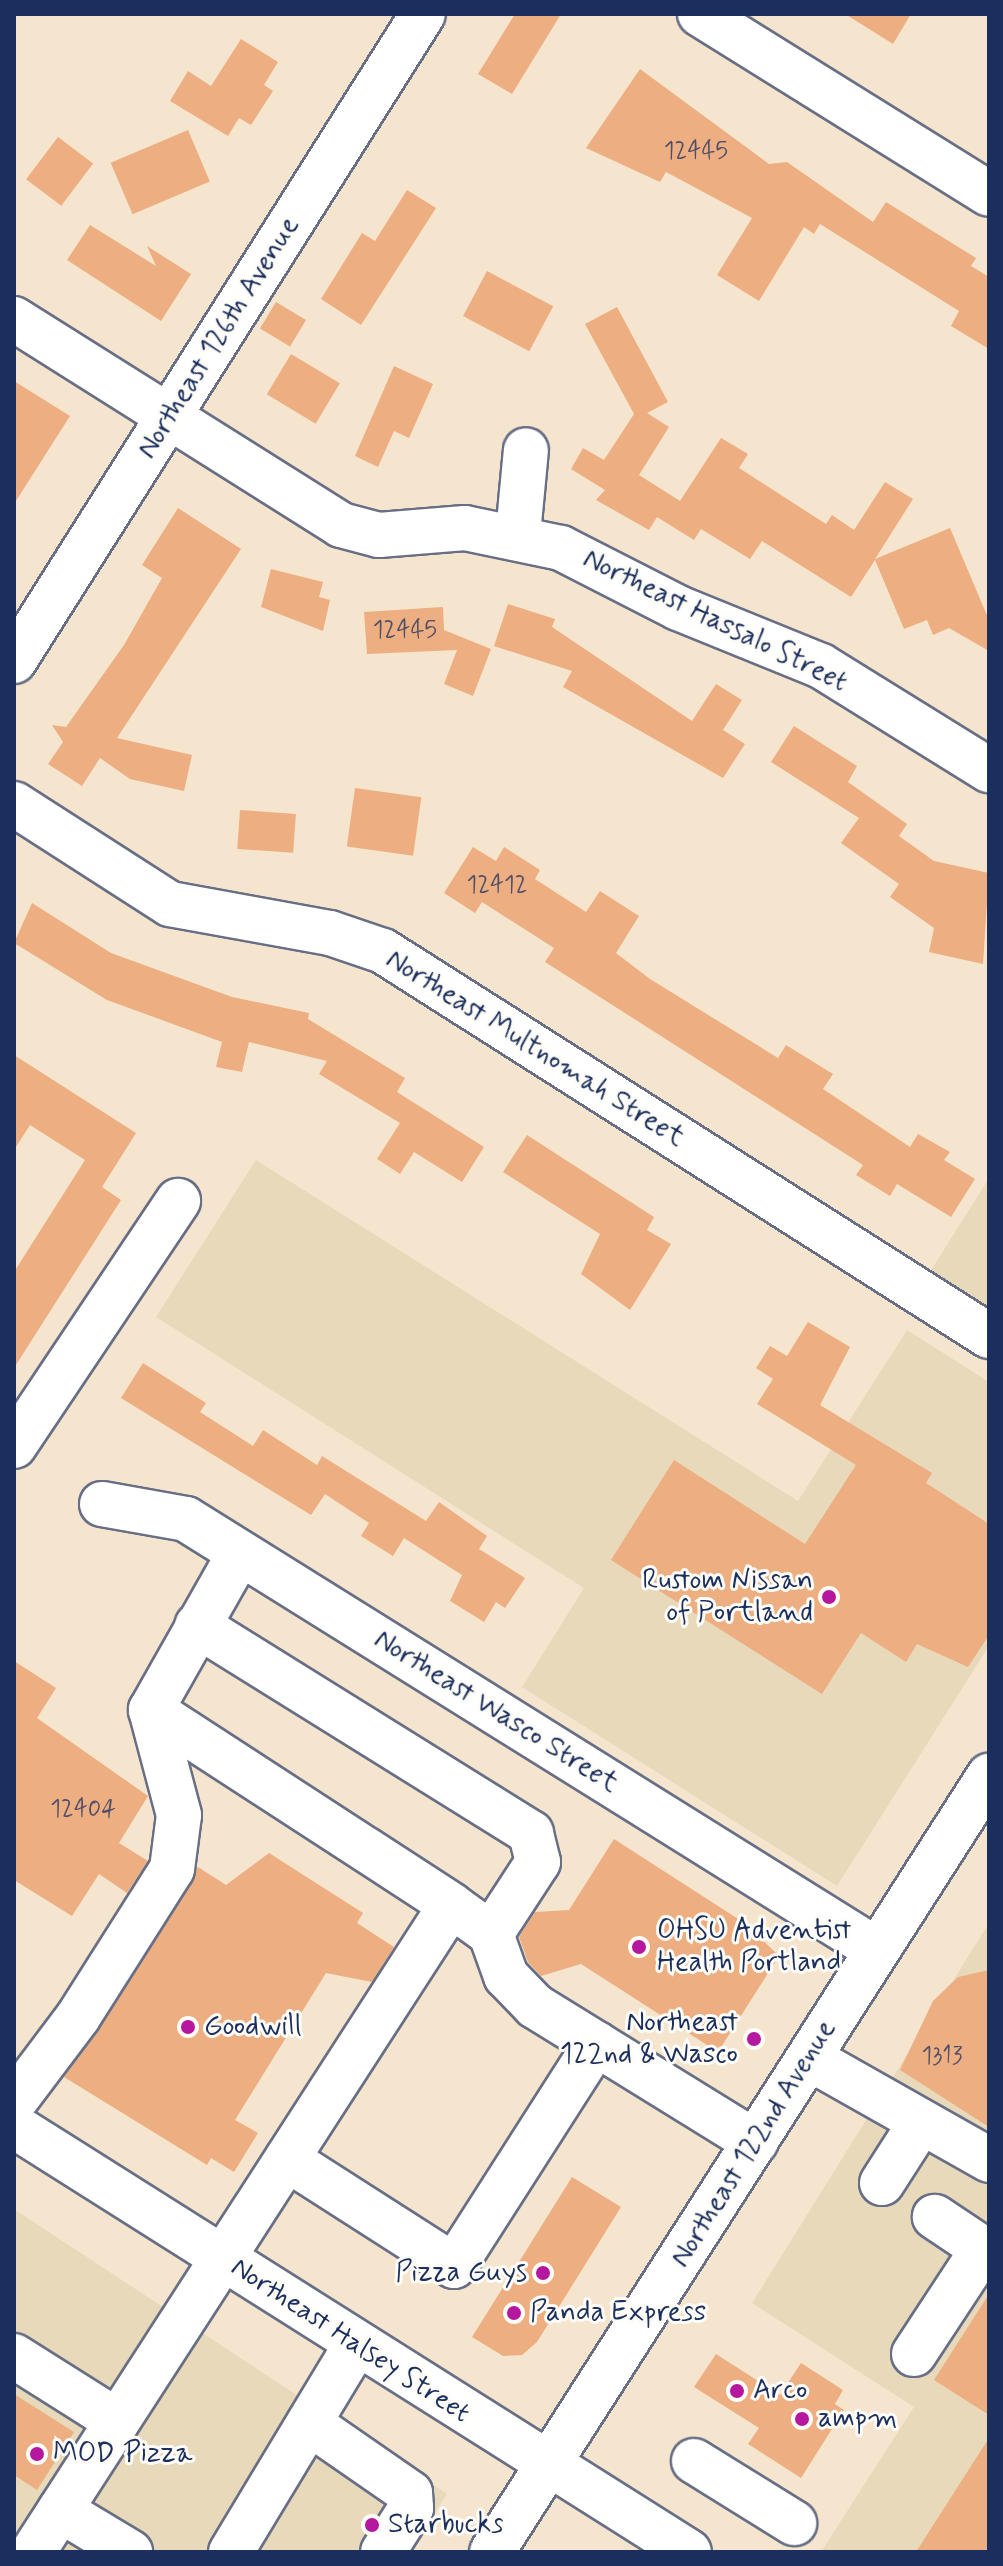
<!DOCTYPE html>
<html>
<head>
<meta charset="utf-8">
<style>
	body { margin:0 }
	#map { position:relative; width:1003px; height:2566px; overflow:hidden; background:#f6e5ce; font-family:Mynerve,sans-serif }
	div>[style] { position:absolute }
	.built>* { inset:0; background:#e8d9ba }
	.building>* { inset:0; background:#edae81; transform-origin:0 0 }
	.roads { filter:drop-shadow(2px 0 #686f85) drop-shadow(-2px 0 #686f85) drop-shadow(0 2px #686f85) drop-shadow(0 -2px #686f85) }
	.minor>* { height:44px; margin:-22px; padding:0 22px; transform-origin:22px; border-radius:22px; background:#fff }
	.major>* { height:44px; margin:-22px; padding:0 22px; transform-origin:22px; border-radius:22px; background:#fff }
	.dots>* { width:22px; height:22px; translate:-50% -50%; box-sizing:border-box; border:4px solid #fdfcf7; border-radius:50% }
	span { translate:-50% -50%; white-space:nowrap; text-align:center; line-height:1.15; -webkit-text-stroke:6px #fdfcf7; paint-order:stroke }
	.number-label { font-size:24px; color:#504f67 }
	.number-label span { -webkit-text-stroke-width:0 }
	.street-label { font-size:28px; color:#1b2f5e }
	.poi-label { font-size:28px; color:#1b2f5e }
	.right { translate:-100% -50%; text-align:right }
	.left { translate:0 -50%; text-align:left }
	.frame { position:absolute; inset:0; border:16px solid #1b2f5e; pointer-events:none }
</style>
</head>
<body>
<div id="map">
	<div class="built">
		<i style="clip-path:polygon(256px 1160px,798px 1501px,907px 1330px,989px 1382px,989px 1646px,837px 1886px,522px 1687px,584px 1588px,156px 1317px)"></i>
		<i style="clip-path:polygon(989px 1178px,989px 1309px,930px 1272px)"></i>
		<i style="clip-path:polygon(989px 1923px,989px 2552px,821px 2552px,914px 2407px,752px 2303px)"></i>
		<i style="clip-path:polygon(14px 2209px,447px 2494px,410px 2552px,14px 2552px)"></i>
	</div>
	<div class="building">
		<i style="clip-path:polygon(515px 14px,561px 14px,512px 94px,478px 74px)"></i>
		<i style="clip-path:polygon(845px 14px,911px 14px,893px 44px)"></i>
		<i style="clip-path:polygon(241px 39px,278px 62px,264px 85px,273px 91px,251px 125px,239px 118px,228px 136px,170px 101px,188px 71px,211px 86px)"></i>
		<i style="clip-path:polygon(640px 69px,769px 164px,787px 162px,873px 222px,886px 202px,976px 258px,971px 266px,989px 277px,989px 349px,951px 326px,959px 311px,820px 224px,814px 234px,804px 227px,759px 301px,717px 275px,752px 218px,666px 172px,660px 182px,586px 148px)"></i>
		<i style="left:188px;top:130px;width:56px;height:84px;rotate:67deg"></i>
		<i style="left:58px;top:137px;width:44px;height:53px;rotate:37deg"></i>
		<i style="clip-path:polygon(407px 190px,436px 208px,361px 325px,321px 299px,362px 233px,375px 241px)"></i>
		<i style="clip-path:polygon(90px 225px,156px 266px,147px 246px,191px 274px,161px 321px,67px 260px)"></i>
		<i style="left:487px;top:271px;width:75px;height:51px;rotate:28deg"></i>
		<i style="left:276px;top:302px;width:35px;height:31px;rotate:31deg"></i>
		<i style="clip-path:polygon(617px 307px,668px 402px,647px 413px,669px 427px,639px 475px,680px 501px,721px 438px,748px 454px,739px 468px,826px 524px,832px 515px,854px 530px,885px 482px,913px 499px,875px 559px,950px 528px,989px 620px,989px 651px,949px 628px,933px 635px,927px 620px,904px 629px,875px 560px,851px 597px,762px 541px,750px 559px,701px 529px,694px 540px,657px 517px,649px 530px,596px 500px,605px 490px,571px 469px,583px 448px,604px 460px,634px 414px,585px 324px)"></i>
		<i style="left:291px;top:354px;width:57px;height:47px;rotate:31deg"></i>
		<i style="clip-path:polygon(394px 366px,433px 384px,409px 438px,394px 431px,378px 467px,355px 456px)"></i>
		<i style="clip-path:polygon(14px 381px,70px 416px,14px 504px)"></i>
		<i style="clip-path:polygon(178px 508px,241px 549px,117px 738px,192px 755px,184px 791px,130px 779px,100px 758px,82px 786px,48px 764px,63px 742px,52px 725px,66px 727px,124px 645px,162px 578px,142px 565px)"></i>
		<i style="clip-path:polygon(271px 569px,323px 582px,319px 597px,330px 600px,323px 631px,261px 607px)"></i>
		<i style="clip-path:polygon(508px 604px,555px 619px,552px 627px,692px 721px,716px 684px,742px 700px,723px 730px,745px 744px,723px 778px,563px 687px,572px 671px,494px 646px)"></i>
		<i style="clip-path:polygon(443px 607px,444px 630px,491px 649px,473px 696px,444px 684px,457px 650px,367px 654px,364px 612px)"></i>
		<i style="clip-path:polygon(794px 726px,857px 766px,848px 782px,907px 824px,899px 836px,934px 861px,989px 873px,983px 964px,929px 952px,934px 928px,890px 897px,899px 884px,841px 843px,859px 818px,771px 762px)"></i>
		<i style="left:355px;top:788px;width:67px;height:59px;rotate:8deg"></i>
		<i style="left:240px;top:810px;width:56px;height:39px;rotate:4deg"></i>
		<i style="clip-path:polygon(473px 847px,496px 861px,504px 847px,540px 870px,535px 879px,586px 912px,600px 891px,639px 916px,616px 953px,650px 979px,778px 1058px,786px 1045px,833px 1074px,823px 1089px,910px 1147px,918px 1134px,950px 1152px,944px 1160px,975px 1179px,951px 1217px,897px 1184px,890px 1196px,856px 1175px,863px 1165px,545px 962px,554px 948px,482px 902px,475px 913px,444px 893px)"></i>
		<i style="clip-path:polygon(32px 903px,111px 953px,232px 997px,309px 1013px,308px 1019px,405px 1078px,397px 1092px,484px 1147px,462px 1182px,414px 1152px,400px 1174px,377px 1159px,400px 1123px,319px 1074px,327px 1061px,249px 1042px,242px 1072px,216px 1067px,222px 1042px,107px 1000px,14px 943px)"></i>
		<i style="clip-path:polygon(14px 1055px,136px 1133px,102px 1187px,121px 1200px,14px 1368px,14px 1272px,85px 1160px,30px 1125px,14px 1150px)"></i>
		<i style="clip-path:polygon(527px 1135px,654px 1217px,647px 1230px,671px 1244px,630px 1310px,581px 1274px,600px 1234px,503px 1172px)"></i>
		<i style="clip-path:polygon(808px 1322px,850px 1347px,820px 1405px,932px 1473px,926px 1483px,989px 1524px,989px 1635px,968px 1667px,917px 1644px,906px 1662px,861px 1633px,822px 1694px,611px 1560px,674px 1460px,805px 1544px,856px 1465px,757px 1404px,773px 1379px,756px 1368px,770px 1346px,787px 1356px)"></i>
		<i style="clip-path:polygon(143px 1363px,206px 1403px,200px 1412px,253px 1446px,263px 1430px,317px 1465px,322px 1456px,426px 1521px,439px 1502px,487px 1536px,479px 1549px,525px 1578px,505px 1608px,496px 1602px,484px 1622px,450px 1601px,462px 1575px,404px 1538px,393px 1556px,361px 1536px,369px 1523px,325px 1494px,311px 1515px,121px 1398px)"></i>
		<i style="clip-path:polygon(14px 1661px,56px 1688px,37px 1718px,148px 1796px,119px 1843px,148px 1861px,127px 1893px,99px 1874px,72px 1916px,14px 1880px)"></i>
		<i style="clip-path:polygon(614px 1839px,746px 1924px,779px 1956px,718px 2052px,581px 1964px,541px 1976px,528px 1962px,519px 1937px,535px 1912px,569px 1910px)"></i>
		<i style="clip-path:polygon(269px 1853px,363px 1913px,357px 1923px,394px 1947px,372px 1982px,326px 1973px,235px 2120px,258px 2133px,234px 2172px,211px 2158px,207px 2165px,64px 2077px,198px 1867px,226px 1885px)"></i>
		<i style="clip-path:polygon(989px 1970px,989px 2127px,900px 2070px,933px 2001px,958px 1977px)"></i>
		<i style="clip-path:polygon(572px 2177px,621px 2207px,537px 2342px,522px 2355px,503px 2356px,472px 2337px)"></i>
		<i style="clip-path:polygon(989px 2294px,989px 2415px,934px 2380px)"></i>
		<i style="clip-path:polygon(716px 2354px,780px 2395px,801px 2363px,843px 2390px,835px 2404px,844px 2410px,801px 2478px,748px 2444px,759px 2428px,694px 2387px)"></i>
		<i style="clip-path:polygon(14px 2394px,74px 2432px,37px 2490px,14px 2475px)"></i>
		<i style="clip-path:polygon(989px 2438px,989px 2552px,916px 2552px)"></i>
	</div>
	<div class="roads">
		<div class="minor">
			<i style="left:700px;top:14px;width:340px;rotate:31.9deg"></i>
			<i style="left:14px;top:319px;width:386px;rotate:32.2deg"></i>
			<i style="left:341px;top:525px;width:39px;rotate:15deg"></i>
			<i style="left:379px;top:535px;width:86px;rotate:-4.7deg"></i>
			<i style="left:465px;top:528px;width:98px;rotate:11.8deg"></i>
			<i style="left:561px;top:548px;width:131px;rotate:27.1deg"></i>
			<i style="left:678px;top:608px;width:154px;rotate:22.1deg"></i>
			<i style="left:821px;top:666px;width:198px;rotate:31.8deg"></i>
			<i style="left:518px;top:534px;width:84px;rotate:-84.6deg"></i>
			<i style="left:14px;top:661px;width:765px;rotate:-57.7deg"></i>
			<i style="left:14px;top:804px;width:185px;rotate:32.7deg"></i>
			<i style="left:170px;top:904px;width:163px;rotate:10.3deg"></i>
			<i style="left:330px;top:933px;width:56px;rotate:18.8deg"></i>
			<i style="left:383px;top:951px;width:718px;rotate:32.43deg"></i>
			<i style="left:14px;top:1446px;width:295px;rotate:-56.2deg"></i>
			<i style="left:102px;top:1504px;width:85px;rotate:10.1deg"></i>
			<i style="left:186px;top:1519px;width:814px;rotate:31.95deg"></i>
			<i style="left:151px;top:1710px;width:358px;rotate:33deg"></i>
			<i style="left:491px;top:1934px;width:45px;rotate:70.3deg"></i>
			<i style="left:506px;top:1976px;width:42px;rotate:46deg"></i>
			<i style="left:535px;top:2006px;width:259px;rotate:31.7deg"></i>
			<i style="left:809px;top:2058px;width:207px;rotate:29.5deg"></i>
			<i style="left:14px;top:2102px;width:106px;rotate:-53deg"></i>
			<i style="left:78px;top:2017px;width:175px;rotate:-57.6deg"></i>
			<i style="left:172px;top:1869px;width:54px;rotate:-82.6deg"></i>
			<i style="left:179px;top:1815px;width:109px;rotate:-104.9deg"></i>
			<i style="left:151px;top:1710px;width:180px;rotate:-60.5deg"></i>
			<i style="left:287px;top:2159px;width:198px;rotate:32.6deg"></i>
			<i style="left:454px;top:2266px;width:264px;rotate:-57.4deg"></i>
			<i style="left:882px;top:2183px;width:72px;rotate:-57.4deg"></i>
			<i style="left:914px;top:2354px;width:126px;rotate:-56.7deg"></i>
			<i style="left:983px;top:2249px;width:58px;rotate:-146.3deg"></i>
			<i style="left:14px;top:2356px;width:122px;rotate:32.3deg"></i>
			<i style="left:309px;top:2423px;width:123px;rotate:34.7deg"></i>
			<i style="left:410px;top:2493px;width:15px;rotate:86deg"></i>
			<i style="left:411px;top:2508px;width:52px;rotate:122.5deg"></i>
			<i style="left:694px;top:2461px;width:118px;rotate:31.8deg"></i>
			<i style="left:60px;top:2510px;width:82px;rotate:31deg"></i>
			<i style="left:33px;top:2552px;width:770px;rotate:-57.14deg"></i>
			<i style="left:451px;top:1905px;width:49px;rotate:35.9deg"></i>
			<i style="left:491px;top:1934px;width:86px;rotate:-56.9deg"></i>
			<i style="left:538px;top:1862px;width:30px;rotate:-104deg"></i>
			<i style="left:531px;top:1833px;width:393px;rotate:-148.1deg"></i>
			<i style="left:231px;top:2552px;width:242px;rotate:-58.9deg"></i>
		</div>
		<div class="major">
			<i style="left:14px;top:2126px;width:798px;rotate:32.26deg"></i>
			<i style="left:492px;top:2552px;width:922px;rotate:-57.36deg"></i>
		</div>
	</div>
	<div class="dots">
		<i style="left:829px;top:1597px;background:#b5179e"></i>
		<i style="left:639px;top:1947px;background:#b5179e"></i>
		<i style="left:188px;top:2027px;background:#b5179e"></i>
		<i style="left:754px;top:2039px;background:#b5179e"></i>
		<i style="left:543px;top:2273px;background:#b5179e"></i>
		<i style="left:514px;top:2313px;background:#b5179e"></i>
		<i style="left:737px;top:2391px;background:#b5179e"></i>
		<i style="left:802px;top:2419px;background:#b5179e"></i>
		<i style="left:37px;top:2454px;background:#b5179e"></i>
		<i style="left:372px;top:2525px;background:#b5179e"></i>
	</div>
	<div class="number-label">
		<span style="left:696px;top:152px">12445</span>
		<span style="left:405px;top:631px">12445</span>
		<span style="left:497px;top:886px">12412</span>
		<span style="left:83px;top:1810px">12404</span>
		<span style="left:942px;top:2057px">1313</span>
	</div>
	<div class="street-label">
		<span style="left:219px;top:338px;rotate:-58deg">Northeast 126th Avenue</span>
		<span style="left:715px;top:621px;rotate:26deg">Northeast Hassalo Street</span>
		<span style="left:535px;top:1049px;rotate:32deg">Northeast Multnomah Street</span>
		<span style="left:496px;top:1712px;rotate:32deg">Northeast Wasco Street</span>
		<span style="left:754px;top:2144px;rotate:-58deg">Northeast 122nd Avenue</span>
		<span style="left:350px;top:2341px;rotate:33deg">Northeast Halsey Street</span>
	</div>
	<div class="poi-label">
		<span class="right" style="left:813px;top:1597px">Rustom Nissan<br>of Portland</span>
		<span class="left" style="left:657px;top:1947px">OHSU Adventist<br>Health Portland</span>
		<span class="right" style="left:738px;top:2039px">Northeast<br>122nd &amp; Wasco</span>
		<span class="left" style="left:204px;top:2027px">Goodwill</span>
		<span class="right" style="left:527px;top:2273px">Pizza Guys</span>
		<span class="left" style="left:530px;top:2313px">Panda Express</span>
		<span class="left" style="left:753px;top:2391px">Arco</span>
		<span class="left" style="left:818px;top:2419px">ampm</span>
		<span class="left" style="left:53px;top:2454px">MOD Pizza</span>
		<span class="left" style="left:388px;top:2525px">Starbucks</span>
	</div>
	<div class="frame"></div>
</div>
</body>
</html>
